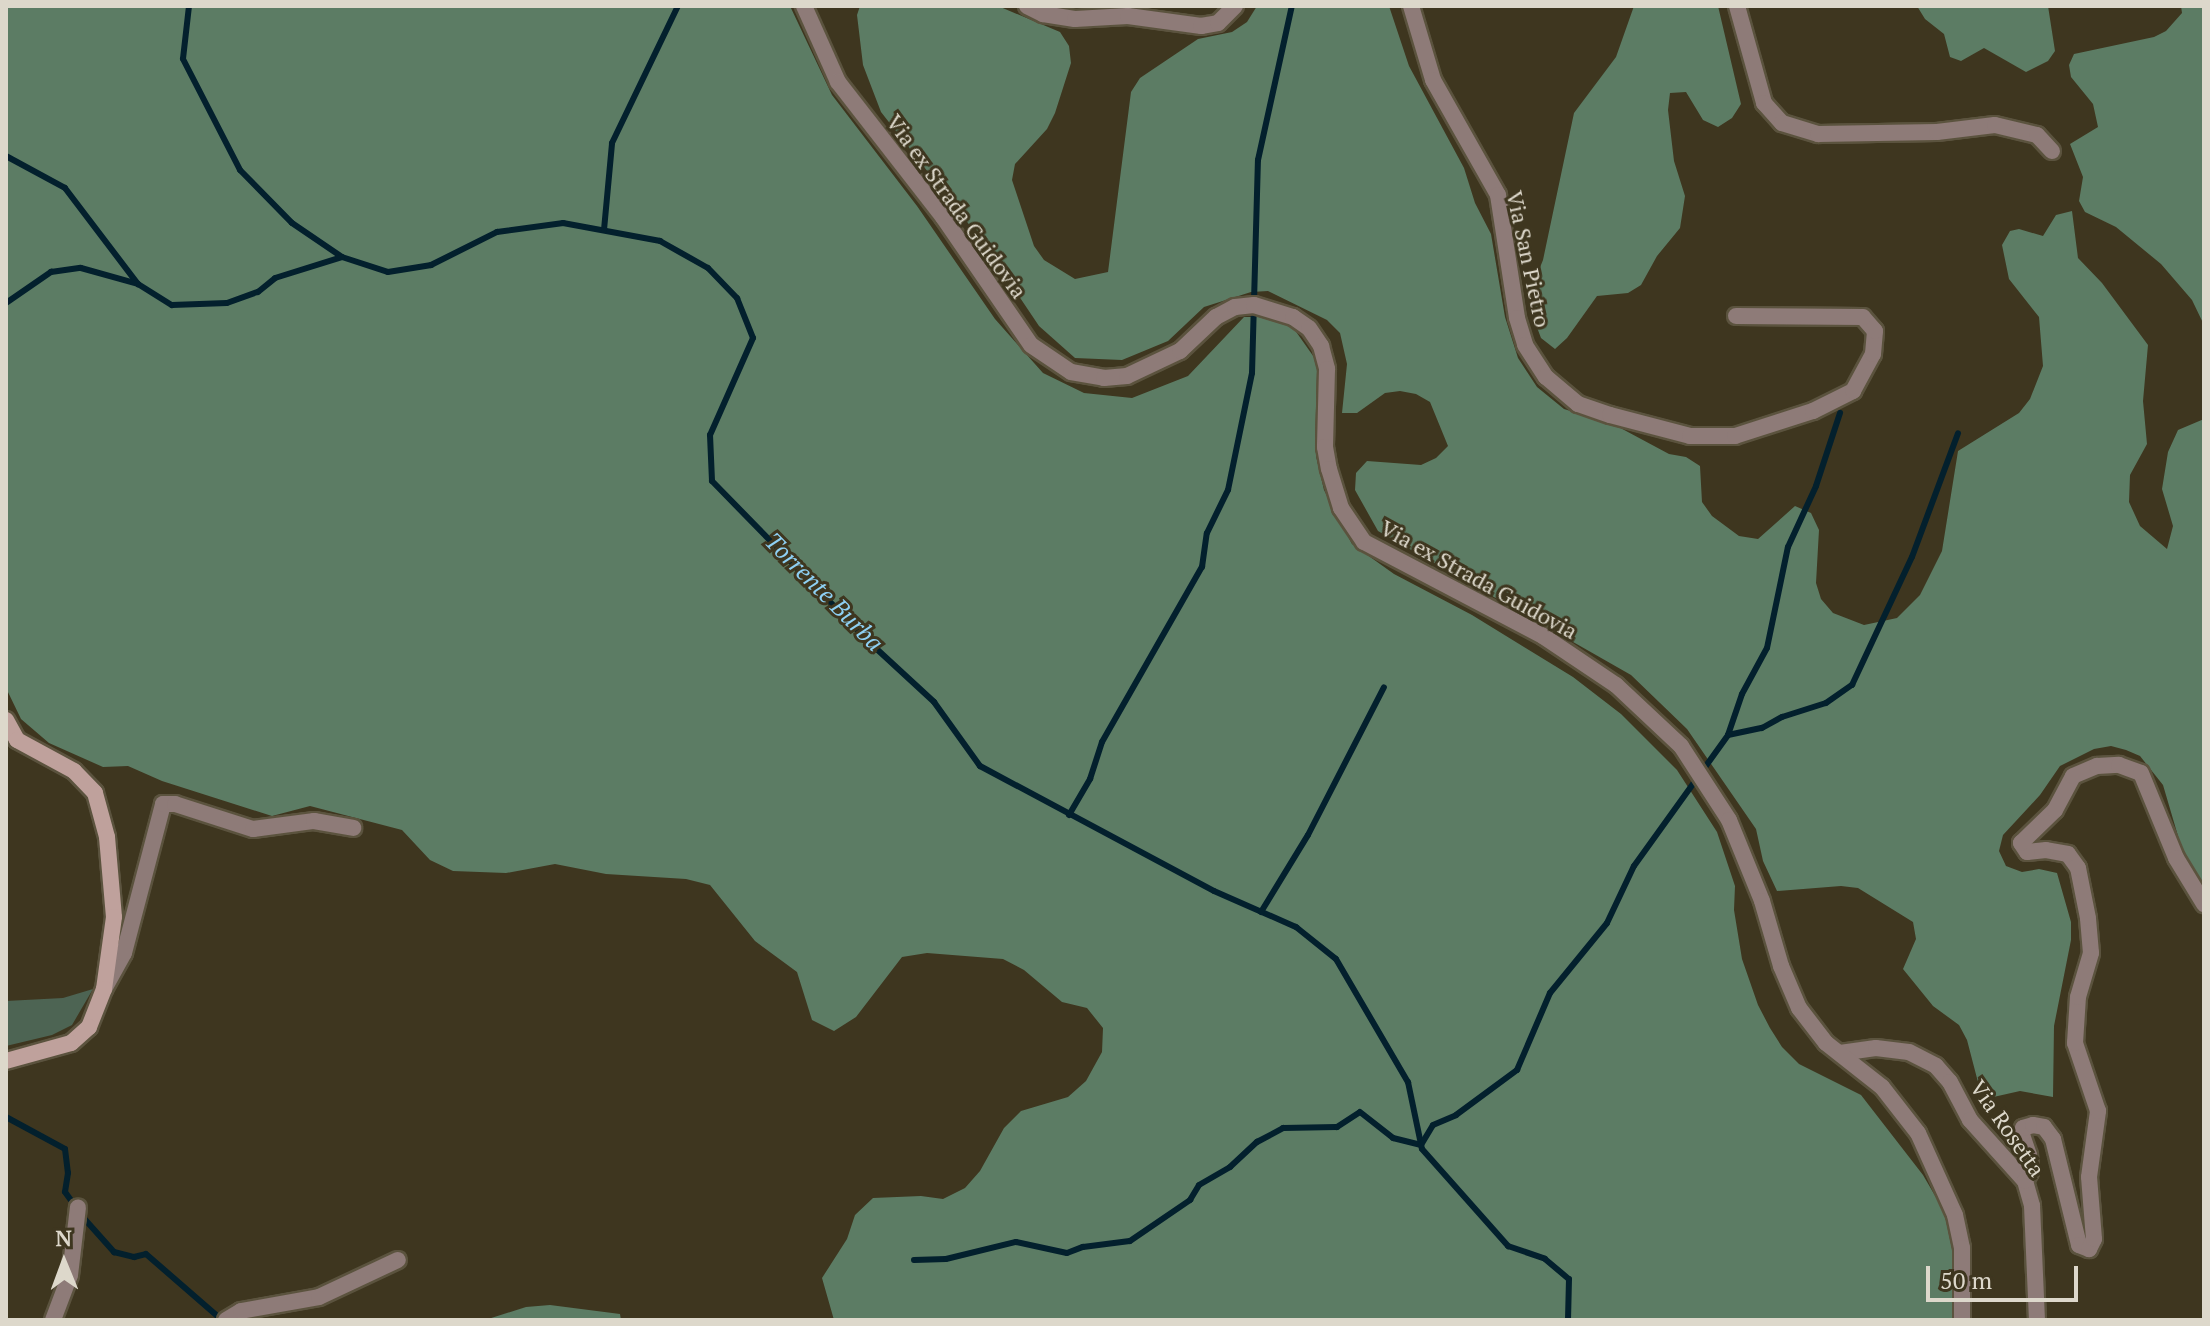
<!DOCTYPE html>
<html>
<head>
<meta charset="utf-8">
<style>
	body { margin:0 }
	#map { position:relative; width:2210px; height:1326px; overflow:hidden; background:#3e361f; font-family:"PT Serif",serif }
	div>[style] { position:absolute }
	.green>* { inset:0; background:#4d6453 }
	.forest>* { inset:0; background:#5c7c64 }
	.stream>* { height:6px; margin:-3px; padding:0 3px; transform-origin:3px; border-radius:3px; background:#03202d }
	.roads { filter:drop-shadow(2px 0 #5b533e) drop-shadow(-2px 0 #5b533e) drop-shadow(0 2px #5b533e) drop-shadow(0 -2px #5b533e) }
	.minor>* { height:16px; margin:-8px; padding:0 8px; transform-origin:8px; border-radius:8px; background:#8e7b78 }
	.tertiary>* { height:16px; margin:-8px; padding:0 8px; transform-origin:8px; border-radius:8px; background:#8e7b78 }
	.secondary>* { height:16px; margin:-8px; padding:0 8px; transform-origin:8px; border-radius:8px; background:#bfa19c }
	span { translate:-50% -50%; white-space:nowrap; text-align:center; line-height:1.15; -webkit-text-stroke:6px #3e361f; paint-order:stroke }
	.street-label { font-size:22px; color:#ddd8cb }
	.water-label { font-size:24px; color:#8ed0f3; font-style:italic }
	.frame { position:absolute; inset:0; border:8px solid #ddd8cb; pointer-events:none }
	.north { position:absolute; left:24px; top:1222px; width:80px; height:80px; -webkit-text-stroke:6px #3e361f; paint-order:stroke; rotate:359deg; font-size:22px; font-weight:700; line-height:32px; text-align:center; color:#ddd8cb }
	.north::after { content:''; display:block; margin:auto; width:28px; height:36px; background:#ddd8cb; clip-path:polygon(50% 0,100% 100%,50% 72%,0 100%) }
	.scale { position:absolute; left:1926px; top:1266px; width:152px; height:36px; box-sizing:border-box; border:4px solid #ddd8cb; border-top:0; padding-left:10px; font-size:24px; line-height:28px; white-space:nowrap; color:#ddd8cb; -webkit-text-stroke:6px #3e361f; paint-order:stroke }
</style>
</head>
<body>
<div id="map">
	<div class="green">
		<i style="clip-path:polygon(93px 989px,72px 1025px,52px 1035px,6px 1046px,6px 1001px,63px 998px)"></i>
	</div>
	<div class="forest">
		<i style="clip-path:polygon(6px 6px,790px 6px,832px 95px,917px 206px,995px 319px,1043px 373px,1084px 393px,1132px 398px,1188px 376px,1244px 317px,1273px 317px,1292px 326px,1316px 360px,1320px 375px,1316px 456px,1324px 490px,1352px 544px,1394px 574px,1472px 615px,1573px 677px,1621px 714px,1677px 770px,1717px 832px,1735px 886px,1734px 910px,1742px 959px,1758px 1005px,1770px 1028px,1782px 1047px,1799px 1064px,1861px 1095px,1923px 1175px,1951px 1223px,1957px 1320px,834px 1320px,822px 1278px,847px 1239px,855px 1215px,873px 1198px,921px 1196px,943px 1199px,965px 1188px,980px 1171px,1004px 1128px,1021px 1111px,1068px 1097px,1086px 1081px,1102px 1052px,1103px 1028px,1087px 1008px,1062px 1002px,1024px 970px,1003px 959px,927px 953px,902px 957px,856px 1017px,834px 1031px,812px 1020px,797px 972px,755px 941px,710px 885px,686px 879px,606px 874px,555px 864px,506px 873px,453px 871px,430px 860px,402px 830px,310px 806px,272px 816px,162px 781px,128px 766px,103px 767px,49px 743px,21px 719px,6px 688px)"></i>
		<i style="clip-path:polygon(860px 6px,998px 6px,1060px 32px,1069px 46px,1071px 63px,1055px 113px,1047px 129px,1015px 164px,1012px 180px,1034px 246px,1044px 260px,1075px 279px,1108px 272px,1131px 92px,1140px 78px,1198px 39px,1232px 32px,1247px 22px,1257px 6px,1389px 6px,1409px 66px,1464px 168px,1475px 203px,1491px 234px,1505px 317px,1518px 358px,1537px 387px,1564px 409px,1613px 424px,1669px 454px,1686px 457px,1700px 466px,1702px 502px,1712px 516px,1739px 536px,1758px 539px,1795px 506px,1811px 513px,1819px 530px,1816px 583px,1821px 599px,1833px 613px,1864px 625px,1897px 618px,1920px 595px,1942px 551px,1958px 451px,2019px 413px,2030px 399px,2043px 366px,2039px 317px,2009px 279px,2002px 245px,2010px 231px,2019px 229px,2043px 236px,2056px 215px,2072px 211px,2078px 258px,2102px 283px,2148px 345px,2143px 401px,2147px 444px,2130px 475px,2129px 502px,2140px 526px,2167px 549px,2173px 526px,2162px 489px,2168px 452px,2178px 430px,2204px 419px,2204px 895px,2183px 853px,2163px 785px,2140px 756px,2126px 750px,2111px 746px,2094px 749px,2060px 766px,2040px 795px,2003px 835px,1999px 851px,2006px 866px,2022px 872px,2039px 869px,2057px 873px,2071px 922px,2071px 940px,2054px 1026px,2053px 1097px,2020px 1091px,1989px 1098px,1979px 1086px,1967px 1040px,1959px 1025px,1933px 1006px,1903px 969px,1916px 939px,1913px 922px,1858px 888px,1841px 886px,1777px 891px,1763px 861px,1756px 829px,1687px 729px,1631px 675px,1378px 531px,1355px 490px,1356px 473px,1367px 461px,1421px 465px,1436px 458px,1448px 446px,1430px 402px,1416px 394px,1400px 391px,1385px 393px,1357px 413px,1342px 413px,1347px 364px,1340px 333px,1327px 320px,1268px 291px,1251px 292px,1204px 307px,1168px 341px,1122px 360px,1075px 358px,1039px 326px,982px 241px,881px 112px,863px 65px,857px 15px)"></i>
		<i style="clip-path:polygon(1634px 6px,1718px 6px,1741px 104px,1732px 118px,1718px 127px,1703px 120px,1686px 92px,1670px 93px,1668px 110px,1674px 161px,1685px 196px,1680px 228px,1657px 256px,1641px 285px,1628px 293px,1597px 296px,1567px 338px,1555px 349px,1541px 338px,1530px 309px,1530px 292px,1543px 260px,1574px 113px,1616px 57px)"></i>
		<i style="clip-path:polygon(1917px 6px,2048px 6px,2055px 51px,2048px 61px,2026px 72px,1984px 48px,1961px 61px,1950px 57px,1944px 34px,1925px 19px)"></i>
		<i style="clip-path:polygon(2181px 6px,2204px 6px,2204px 325px,2192px 300px,2161px 264px,2116px 227px,2085px 212px,2079px 201px,2083px 177px,2070px 144px,2098px 127px,2093px 104px,2071px 77px,2069px 65px,2074px 54px,2154px 37px,2166px 31px,2182px 13px)"></i>
		<i style="clip-path:polygon(550px 1305px,620px 1314px,621px 1320px,485px 1320px,526px 1307px)"></i>
	</div>
	<div class="stream">
		<i style="left:189px;top:6px;width:53px;rotate:96.5deg"></i>
		<i style="left:183px;top:59px;width:125px;rotate:62.8deg"></i>
		<i style="left:240px;top:170px;width:74px;rotate:45.5deg"></i>
		<i style="left:292px;top:223px;width:60px;rotate:34.2deg"></i>
		<i style="left:342px;top:257px;width:48px;rotate:18.1deg"></i>
		<i style="left:388px;top:272px;width:44px;rotate:-9.2deg"></i>
		<i style="left:431px;top:265px;width:74px;rotate:-26.6deg"></i>
		<i style="left:497px;top:232px;width:67px;rotate:-7.8deg"></i>
		<i style="left:563px;top:223px;width:99px;rotate:10.5deg"></i>
		<i style="left:660px;top:241px;width:55px;rotate:29.4deg"></i>
		<i style="left:708px;top:268px;width:42px;rotate:46deg"></i>
		<i style="left:737px;top:298px;width:43px;rotate:68.2deg"></i>
		<i style="left:753px;top:338px;width:106px;rotate:113.9deg"></i>
		<i style="left:710px;top:435px;width:46px;rotate:87.5deg"></i>
		<i style="left:712px;top:481px;width:223px;rotate:45.7deg"></i>
		<i style="left:868px;top:641px;width:90px;rotate:42.7deg"></i>
		<i style="left:934px;top:702px;width:79px;rotate:54.3deg"></i>
		<i style="left:980px;top:766px;width:265px;rotate:28.1deg"></i>
		<i style="left:1214px;top:891px;width:90px;rotate:23.7deg"></i>
		<i style="left:1296px;top:927px;width:51px;rotate:38.7deg"></i>
		<i style="left:1336px;top:959px;width:143px;rotate:59.7deg"></i>
		<i style="left:1408px;top:1082px;width:68px;rotate:78.2deg"></i>
		<i style="left:1422px;top:1149px;width:130px;rotate:48.4deg"></i>
		<i style="left:1508px;top:1246px;width:39px;rotate:19deg"></i>
		<i style="left:1545px;top:1259px;width:31px;rotate:40deg"></i>
		<i style="left:1569px;top:1279px;width:41px;rotate:91.4deg"></i>
		<i style="left:6px;top:156px;width:67px;rotate:28.5deg"></i>
		<i style="left:65px;top:188px;width:121px;rotate:52.8deg"></i>
		<i style="left:138px;top:284px;width:40px;rotate:32deg"></i>
		<i style="left:172px;top:305px;width:55px;rotate:-2.1deg"></i>
		<i style="left:227px;top:303px;width:33px;rotate:-20deg"></i>
		<i style="left:258px;top:292px;width:22px;rotate:-39deg"></i>
		<i style="left:275px;top:278px;width:70px;rotate:-17.4deg"></i>
		<i style="left:604px;top:230px;width:87px;rotate:-84.7deg"></i>
		<i style="left:612px;top:143px;width:152px;rotate:-64.3deg"></i>
		<i style="left:6px;top:303px;width:55px;rotate:-34.6deg"></i>
		<i style="left:51px;top:272px;width:30px;rotate:-8deg"></i>
		<i style="left:81px;top:268px;width:59px;rotate:15.7deg"></i>
		<i style="left:1728px;top:735px;width:43px;rotate:-71.1deg"></i>
		<i style="left:1742px;top:694px;width:52px;rotate:-61.5deg"></i>
		<i style="left:1767px;top:648px;width:103px;rotate:-78.3deg"></i>
		<i style="left:1788px;top:547px;width:67px;rotate:-65.3deg"></i>
		<i style="left:1816px;top:486px;width:77px;rotate:-71.8deg"></i>
		<i style="left:1069px;top:815px;width:42px;rotate:-59.7deg"></i>
		<i style="left:1090px;top:779px;width:39px;rotate:-72deg"></i>
		<i style="left:1102px;top:742px;width:202px;rotate:-60.3deg"></i>
		<i style="left:1202px;top:567px;width:34px;rotate:-82deg"></i>
		<i style="left:1207px;top:533px;width:48px;rotate:-64deg"></i>
		<i style="left:1228px;top:490px;width:119px;rotate:-78.4deg"></i>
		<i style="left:1252px;top:373px;width:213px;rotate:-88.4deg"></i>
		<i style="left:1258px;top:160px;width:158px;rotate:-77.6deg"></i>
		<i style="left:1261px;top:912px;width:90px;rotate:-58.6deg"></i>
		<i style="left:1308px;top:835px;width:166px;rotate:-62.8deg"></i>
		<i style="left:6px;top:1117px;width:67px;rotate:28.5deg"></i>
		<i style="left:65px;top:1149px;width:24px;rotate:83deg"></i>
		<i style="left:68px;top:1173px;width:19px;rotate:99deg"></i>
		<i style="left:65px;top:1192px;width:17px;rotate:54deg"></i>
		<i style="left:81px;top:1215px;width:50px;rotate:48.3deg"></i>
		<i style="left:114px;top:1252px;width:21px;rotate:14deg"></i>
		<i style="left:134px;top:1257px;width:12px;rotate:-14deg"></i>
		<i style="left:146px;top:1254px;width:101px;rotate:41deg"></i>
		<i style="left:914px;top:1260px;width:32px;rotate:-2deg"></i>
		<i style="left:946px;top:1259px;width:72px;rotate:-13.7deg"></i>
		<i style="left:1016px;top:1242px;width:52px;rotate:12.2deg"></i>
		<i style="left:1067px;top:1253px;width:17px;rotate:-21deg"></i>
		<i style="left:1083px;top:1247px;width:47px;rotate:-7.3deg"></i>
		<i style="left:1130px;top:1241px;width:73px;rotate:-34.3deg"></i>
		<i style="left:1190px;top:1200px;width:17px;rotate:-59deg"></i>
		<i style="left:1199px;top:1185px;width:36px;rotate:-30deg"></i>
		<i style="left:1230px;top:1167px;width:37px;rotate:-43deg"></i>
		<i style="left:1257px;top:1142px;width:30px;rotate:-28deg"></i>
		<i style="left:1283px;top:1128px;width:54px;rotate:-1.1deg"></i>
		<i style="left:1337px;top:1127px;width:27px;rotate:-33deg"></i>
		<i style="left:1360px;top:1112px;width:42px;rotate:38.2deg"></i>
		<i style="left:1393px;top:1138px;width:29px;rotate:14deg"></i>
		<i style="left:1421px;top:1145px;width:23px;rotate:-59deg"></i>
		<i style="left:1433px;top:1125px;width:25px;rotate:-23deg"></i>
		<i style="left:1456px;top:1115px;width:76px;rotate:-36.4deg"></i>
		<i style="left:1517px;top:1070px;width:84px;rotate:-66.8deg"></i>
		<i style="left:1550px;top:993px;width:90px;rotate:-50.8deg"></i>
		<i style="left:1607px;top:923px;width:63px;rotate:-64.7deg"></i>
		<i style="left:1634px;top:866px;width:161px;rotate:-54.3deg"></i>
		<i style="left:1728px;top:735px;width:35px;rotate:-12deg"></i>
		<i style="left:1762px;top:728px;width:23px;rotate:-29deg"></i>
		<i style="left:1782px;top:717px;width:46px;rotate:-17.7deg"></i>
		<i style="left:1826px;top:703px;width:32px;rotate:-35deg"></i>
		<i style="left:1852px;top:685px;width:141px;rotate:-64.9deg"></i>
		<i style="left:1912px;top:557px;width:132px;rotate:-69.6deg"></i>
	</div>
	<div class="roads">
		<div class="minor">
			<i style="left:1027px;top:6px;width:18px;rotate:27deg"></i>
			<i style="left:1043px;top:14px;width:32px;rotate:9deg"></i>
			<i style="left:1075px;top:19px;width:53px;rotate:-3.2deg"></i>
			<i style="left:1128px;top:16px;width:74px;rotate:7.8deg"></i>
			<i style="left:1201px;top:26px;width:17px;rotate:-10deg"></i>
			<i style="left:1218px;top:23px;width:24px;rotate:-45deg"></i>
			<i style="left:1411px;top:6px;width:77px;rotate:73.4deg"></i>
			<i style="left:1433px;top:80px;width:132px;rotate:60.5deg"></i>
			<i style="left:1498px;top:195px;width:124px;rotate:81.2deg"></i>
			<i style="left:1517px;top:318px;width:28px;rotate:73deg"></i>
			<i style="left:1525px;top:345px;width:38px;rotate:57deg"></i>
			<i style="left:1546px;top:377px;width:42px;rotate:40.2deg"></i>
			<i style="left:1578px;top:404px;width:34px;rotate:19deg"></i>
			<i style="left:1610px;top:415px;width:83px;rotate:14.7deg"></i>
			<i style="left:1690px;top:436px;width:45px"></i>
			<i style="left:1735px;top:436px;width:82px;rotate:-17.8deg"></i>
			<i style="left:1813px;top:411px;width:45px;rotate:-26.6deg"></i>
			<i style="left:1853px;top:391px;width:42px;rotate:-61.6deg"></i>
			<i style="left:1873px;top:354px;width:23px;rotate:-85deg"></i>
			<i style="left:1875px;top:331px;width:18px;rotate:-131deg"></i>
			<i style="left:1863px;top:317px;width:127px;rotate:-179.5deg"></i>
			<i style="left:1737px;top:6px;width:101px;rotate:74.4deg"></i>
			<i style="left:1764px;top:103px;width:27px;rotate:48deg"></i>
			<i style="left:1782px;top:123px;width:38px;rotate:17deg"></i>
			<i style="left:1818px;top:134px;width:119px;rotate:-1deg"></i>
			<i style="left:1937px;top:132px;width:58px;rotate:-6.9deg"></i>
			<i style="left:1995px;top:125px;width:43px;rotate:13.4deg"></i>
			<i style="left:2037px;top:135px;width:22px;rotate:47deg"></i>
			<i style="left:104px;top:989px;width:41px;rotate:-60.9deg"></i>
			<i style="left:124px;top:953px;width:154px;rotate:-75.3deg"></i>
			<i style="left:163px;top:804px;width:12px"></i>
			<i style="left:175px;top:804px;width:82px;rotate:17.8deg"></i>
			<i style="left:253px;top:829px;width:62px;rotate:-7.5deg"></i>
			<i style="left:314px;top:821px;width:40px;rotate:10deg"></i>
			<i style="left:1840px;top:1053px;width:36px;rotate:-8deg"></i>
			<i style="left:1876px;top:1048px;width:33px;rotate:7deg"></i>
			<i style="left:1909px;top:1052px;width:30px;rotate:27deg"></i>
			<i style="left:1936px;top:1066px;width:21px;rotate:49deg"></i>
			<i style="left:1950px;top:1082px;width:43px;rotate:62.2deg"></i>
			<i style="left:1970px;top:1120px;width:82px;rotate:48deg"></i>
			<i style="left:2025px;top:1181px;width:26px;rotate:74deg"></i>
			<i style="left:2032px;top:1206px;width:114px;rotate:87.5deg"></i>
			<i style="left:2025px;top:1181px;width:10px;rotate:-61deg"></i>
			<i style="left:2030px;top:1172px;width:17px;rotate:-93deg"></i>
			<i style="left:2029px;top:1155px;width:21px;rotate:-109deg"></i>
			<i style="left:2022px;top:1135px;width:7px;rotate:-82deg"></i>
			<i style="left:2023px;top:1128px;width:10px;rotate:-17deg"></i>
			<i style="left:2033px;top:1125px;width:11px;rotate:10deg"></i>
			<i style="left:2044px;top:1127px;width:15px;rotate:53deg"></i>
			<i style="left:2053px;top:1139px;width:109px;rotate:76.2deg"></i>
			<i style="left:2079px;top:1245px;width:11px;rotate:22deg"></i>
			<i style="left:2089px;top:1249px;width:11px;rotate:-63deg"></i>
			<i style="left:2094px;top:1239px;width:62px;rotate:-94.6deg"></i>
			<i style="left:2089px;top:1177px;width:67px;rotate:-82.2deg"></i>
			<i style="left:2098px;top:1111px;width:72px;rotate:-108.7deg"></i>
			<i style="left:2075px;top:1043px;width:46px;rotate:-86.3deg"></i>
			<i style="left:2078px;top:997px;width:46px;rotate:-73.5deg"></i>
			<i style="left:2091px;top:953px;width:35px;rotate:-95deg"></i>
			<i style="left:2088px;top:918px;width:51px;rotate:-101.3deg"></i>
			<i style="left:2078px;top:868px;width:17px;rotate:-126deg"></i>
			<i style="left:2068px;top:854px;width:22px;rotate:-170deg"></i>
			<i style="left:2046px;top:850px;width:19px;rotate:174deg"></i>
			<i style="left:2027px;top:852px;width:11px;rotate:-124deg"></i>
			<i style="left:2021px;top:843px;width:47px;rotate:-44.1deg"></i>
			<i style="left:2055px;top:810px;width:38px;rotate:-62deg"></i>
			<i style="left:2073px;top:776px;width:26px;rotate:-23deg"></i>
			<i style="left:2097px;top:766px;width:22px;rotate:-3deg"></i>
			<i style="left:2119px;top:765px;width:23px;rotate:20deg"></i>
			<i style="left:2141px;top:773px;width:92px;rotate:67.6deg"></i>
			<i style="left:2176px;top:858px;width:54px;rotate:58.7deg"></i>
			<i style="left:53px;top:1320px;width:48px;rotate:-69.3deg"></i>
			<i style="left:70px;top:1275px;width:68px;rotate:-83.3deg"></i>
			<i style="left:226px;top:1320px;width:17px;rotate:-31deg"></i>
			<i style="left:241px;top:1311px;width:79px;rotate:-10.2deg"></i>
			<i style="left:319px;top:1297px;width:87px;rotate:-25.1deg"></i>
		</div>
		<div class="tertiary">
			<i style="left:804px;top:6px;width:83px;rotate:65.9deg"></i>
			<i style="left:838px;top:82px;width:171px;rotate:52.1deg"></i>
			<i style="left:943px;top:217px;width:155px;rotate:55.5deg"></i>
			<i style="left:1031px;top:345px;width:48px;rotate:34deg"></i>
			<i style="left:1071px;top:372px;width:34px;rotate:10deg"></i>
			<i style="left:1104px;top:378px;width:23px;rotate:-5deg"></i>
			<i style="left:1127px;top:376px;width:59px;rotate:-25.3deg"></i>
			<i style="left:1180px;top:351px;width:50px;rotate:-43.4deg"></i>
			<i style="left:1216px;top:317px;width:21px;rotate:-28deg"></i>
			<i style="left:1235px;top:307px;width:19px;rotate:-6deg"></i>
			<i style="left:1254px;top:305px;width:41px;rotate:17.1deg"></i>
			<i style="left:1293px;top:317px;width:19px;rotate:35deg"></i>
			<i style="left:1309px;top:328px;width:22px;rotate:56deg"></i>
			<i style="left:1321px;top:346px;width:24px;rotate:75deg"></i>
			<i style="left:1327px;top:369px;width:78px;rotate:91.5deg"></i>
			<i style="left:1325px;top:447px;width:22px;rotate:80deg"></i>
			<i style="left:1329px;top:469px;width:41px;rotate:72.9deg"></i>
			<i style="left:1341px;top:508px;width:41px;rotate:55.9deg"></i>
			<i style="left:1364px;top:542px;width:202px;rotate:27.7deg"></i>
			<i style="left:1543px;top:636px;width:88px;rotate:33.9deg"></i>
			<i style="left:1616px;top:685px;width:89px;rotate:43.2deg"></i>
			<i style="left:1681px;top:746px;width:88px;rotate:57deg"></i>
			<i style="left:1729px;top:820px;width:87px;rotate:67.8deg"></i>
			<i style="left:1762px;top:901px;width:68px;rotate:73.7deg"></i>
			<i style="left:1781px;top:966px;width:46px;rotate:66.8deg"></i>
			<i style="left:1799px;top:1008px;width:44px;rotate:52.4deg"></i>
			<i style="left:1826px;top:1043px;width:71px;rotate:38.2deg"></i>
			<i style="left:1882px;top:1087px;width:58px;rotate:52deg"></i>
			<i style="left:1918px;top:1133px;width:90px;rotate:65.7deg"></i>
			<i style="left:1955px;top:1215px;width:34px;rotate:78deg"></i>
			<i style="left:1962px;top:1248px;width:72px;rotate:90deg"></i>
		</div>
		<div class="secondary">
			<i style="left:6px;top:720px;width:23px;rotate:61deg"></i>
			<i style="left:17px;top:740px;width:65px;rotate:28.5deg"></i>
			<i style="left:74px;top:771px;width:30px;rotate:46deg"></i>
			<i style="left:95px;top:793px;width:46px;rotate:74.7deg"></i>
			<i style="left:107px;top:837px;width:80px;rotate:85deg"></i>
			<i style="left:114px;top:917px;width:73px;rotate:97.9deg"></i>
			<i style="left:104px;top:989px;width:41px;rotate:111.5deg"></i>
			<i style="left:89px;top:1027px;width:24px;rotate:138deg"></i>
			<i style="left:71px;top:1043px;width:67px;rotate:164.5deg"></i>
		</div>
	</div>
	<div class="street-label">
		<span style="left:957px;top:206px;rotate:54deg">Via ex Strada Guidovia</span>
		<span style="left:1529px;top:259px;rotate:78deg">Via San Pietro</span>
		<span style="left:1479px;top:579px;rotate:29deg">Via ex Strada Guidovia</span>
		<span style="left:2008px;top:1128px;rotate:55deg">Via Rosetta</span>
	</div>
	<div class="water-label">
		<span style="left:824px;top:592px;rotate:45deg">Torrente Burba</span>
	</div>
	<div class="frame"></div>
	<div class="north">N</div>
	<div class="scale">50 m</div>
</div>
</body>
</html>
